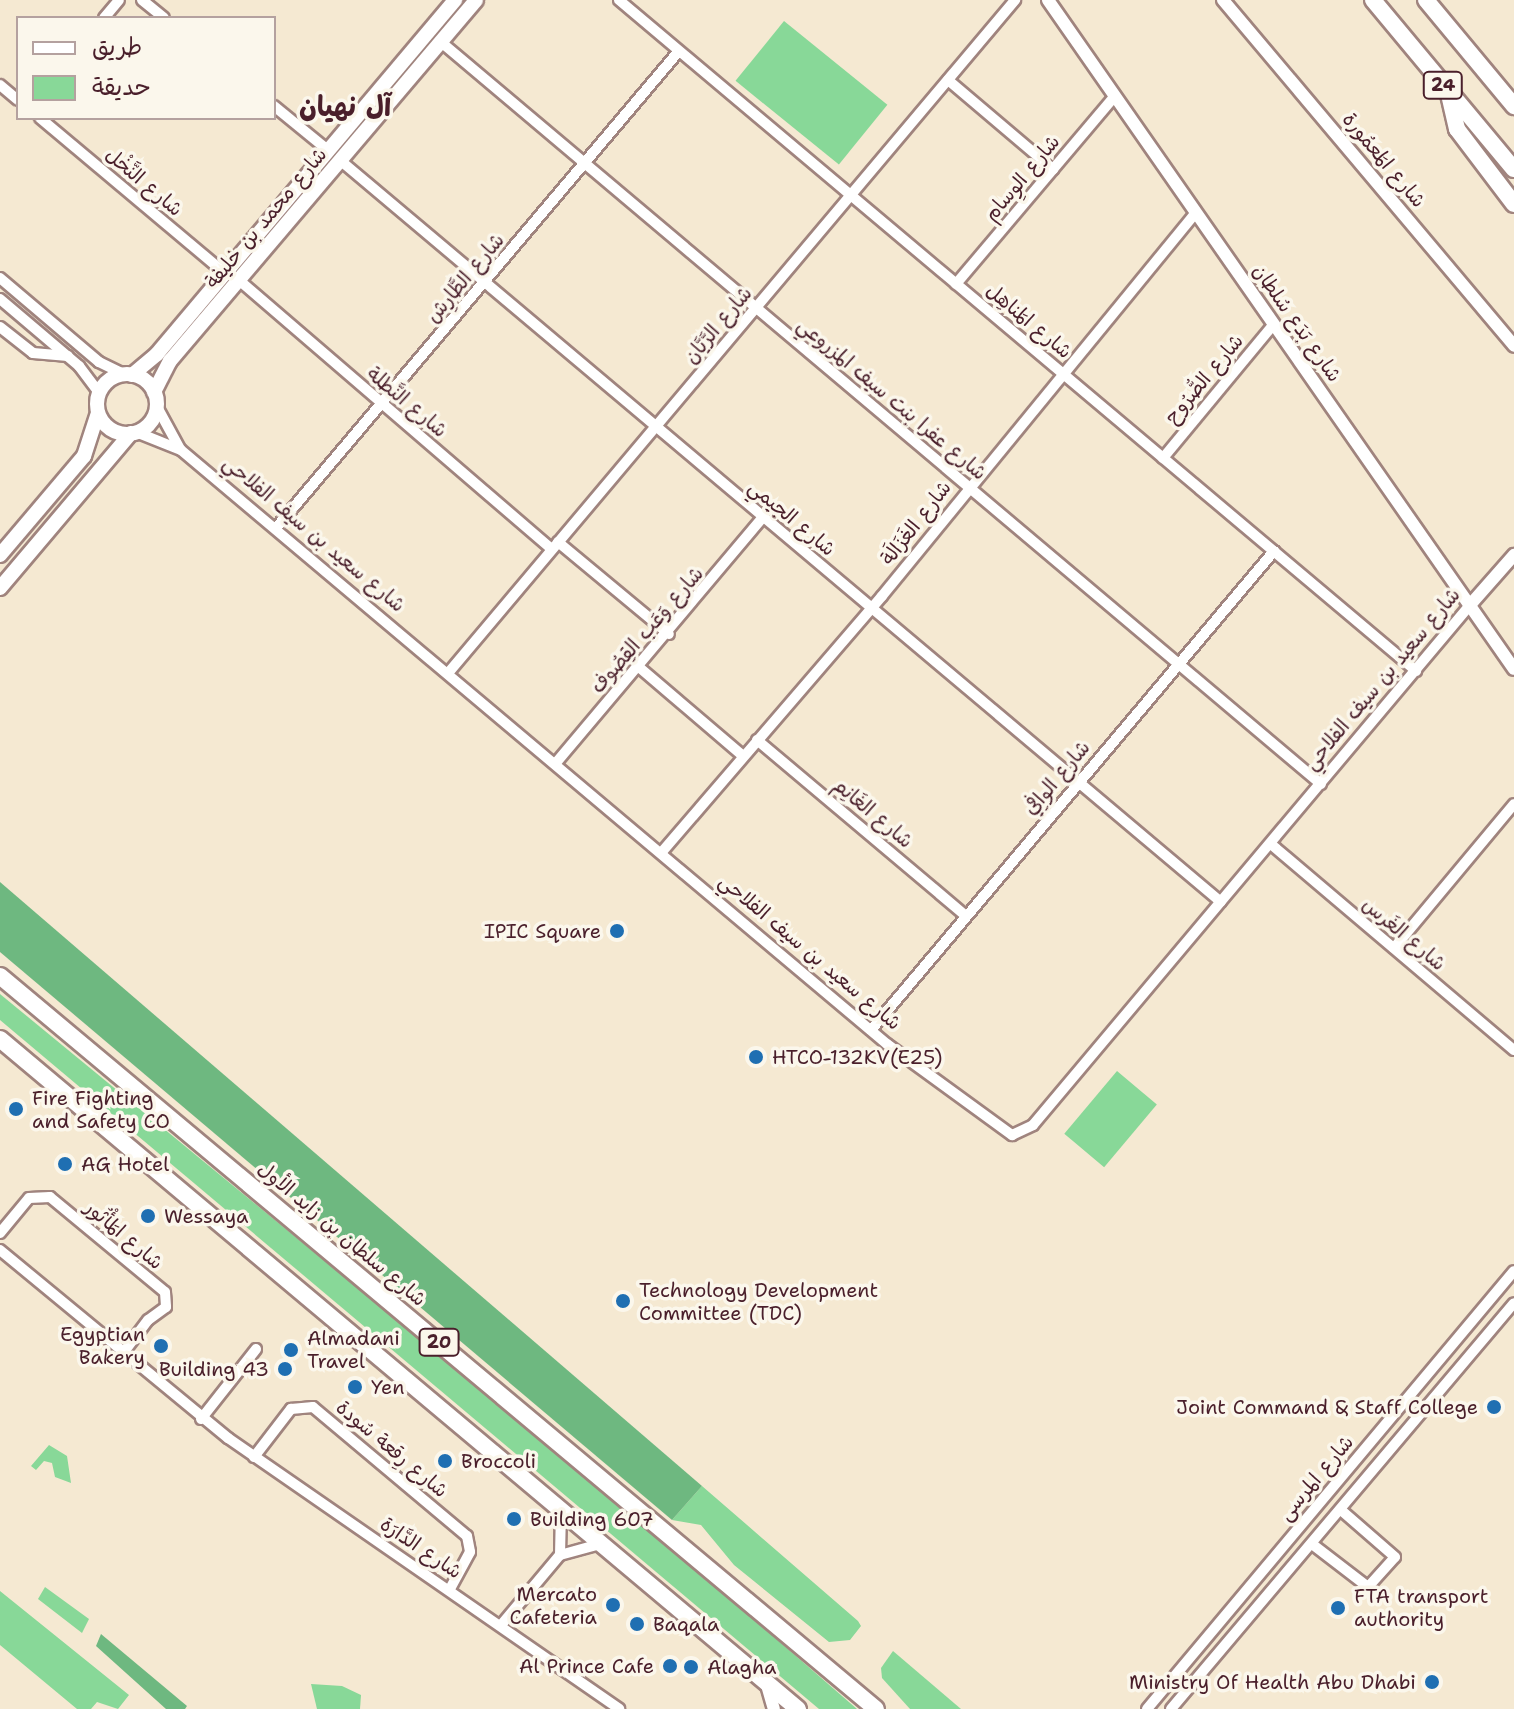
<!DOCTYPE html>
<html>
<head>
<meta charset="utf-8">
<style>
	body { margin:0 }
	#map { position:relative; width:1514px; height:1709px; overflow:hidden; background:#f5e9d2; font-family:"Shantell Sans","Playpen Sans Arabic",sans-serif }
	div>[style] { position:absolute }
	.green>* { inset:0; background:#88d898; transform-origin:0 0 }
	.forest>* { inset:0; background:#6eb880 }
	.roads { filter:drop-shadow(2px 0 #a0847e) drop-shadow(-2px 0 #a0847e) drop-shadow(0 2px #a0847e) drop-shadow(0 -2px #a0847e) }
	.minor>* { height:10px; margin:-5px; padding:0 5px; transform-origin:5px; border-radius:5px; background:#fff }
	.tertiary>* { height:12px; margin:-6px; padding:0 6px; transform-origin:6px; border-radius:6px; background:#fff }
	.secondary>* { height:14px; margin:-7px; padding:0 7px; transform-origin:7px; border-radius:7px; background:#fff }
	.secondary>.ring { margin:-7px; padding:0; box-sizing:content-box; background:none; border:14px solid #fff; border-radius:50% }
	.primary>* { height:16px; margin:-8px; padding:0 8px; transform-origin:8px; border-radius:8px; background:#fff }
	.trunk>* { height:16px; margin:-8px; padding:0 8px; transform-origin:8px; border-radius:8px; background:#fff }
	.dots>* { width:22px; height:22px; translate:-50% -50%; box-sizing:border-box; border:4px solid #fbf7ec; border-radius:50% }
	span { translate:-50% -50%; white-space:nowrap; text-align:center; line-height:1.15; -webkit-text-stroke:7px #fbf7ec; paint-order:stroke }
	.shield-label span { padding:2px 6px; background:#fbf7ec; border:2px solid; border-radius:6px; -webkit-text-stroke-width:0 }
	.shield-label { font-size:18px; color:#4a1f2b; font-weight:700 }
	.street-label { font-size:20px; color:#4a1f2b }
	.poi-label { font-size:20px; color:#4a1f2b }
	.right { translate:-100% -50%; text-align:right }
	.left { translate:0 -50%; text-align:left }
	.district-label { font-size:28px; color:#4a1f2b; font-weight:700 }
	.legend { position:absolute; left:16px; top:16px; width:260px; height:104px; box-sizing:border-box; background:#fbf7ec; border:2px solid #b4a19f; margin:0; padding:10px 14px; list-style:none; font-size:24px; color:#4a1f2b }
	.legend li { display:flex; align-items:center; gap:16px; height:40px }
	.legend b { width:40px; border:2px solid #b4a19f }
</style>
</head>
<body>
<div id="map">
	<div class="green">
		<i style="left:784px;top:21px;width:133px;height:77px;rotate:39deg"></i>
		<i style="clip-path:polygon(0 994px,630px 1512px,857px 1709px,819px 1709px,0 1020px)"></i>
		<i style="left:1117px;top:1071px;width:52px;height:82px;rotate:40deg"></i>
		<i style="clip-path:polygon(49px 1445px,67px 1456px,71px 1483px,55px 1477px,52px 1463px,44px 1461px,36px 1470px,31px 1466px)"></i>
		<i style="clip-path:polygon(702px 1486px,858px 1621px,861px 1626px,850px 1640px,829px 1642px,734px 1565px,701px 1525px,672px 1520px)"></i>
		<i style="clip-path:polygon(45px 1587px,89px 1619px,82px 1633px,38px 1599px)"></i>
		<i style="clip-path:polygon(0 1591px,129px 1695px,118px 1709px,97px 1702px,91px 1709px,77px 1709px,0 1645px)"></i>
		<i style="clip-path:polygon(893px 1651px,961px 1709px,910px 1709px,882px 1678px,881px 1668px)"></i>
		<i style="clip-path:polygon(311px 1684px,342px 1686px,361px 1695px,360px 1709px,317px 1709px)"></i>
	</div>
	<div class="forest">
		<i style="clip-path:polygon(0 882px,702px 1486px,672px 1520px,0 952px)"></i>
		<i style="clip-path:polygon(101px 1634px,187px 1706px,185px 1709px,166px 1709px,96px 1646px)"></i>
	</div>
	<div class="roads">
		<div class="minor">
			<i style="left:142px;top:0;width:28px;rotate:39deg"></i>
			<i style="left:619px;top:0;width:1042px;rotate:40.09deg"></i>
			<i style="left:104px;top:18px;width:23px;rotate:-50deg"></i>
			<i style="left:441px;top:42px;width:1151px;rotate:40.14deg"></i>
			<i style="left:948px;top:80px;width:138px;rotate:40.3deg"></i>
			<i style="left:0;top:85px;width:23px;rotate:40deg"></i>
			<i style="left:274px;top:106px;width:71px;rotate:39.3deg"></i>
			<i style="left:40px;top:118px;width:243px;rotate:40deg"></i>
			<i style="left:341px;top:161px;width:1150px;rotate:40.1deg"></i>
			<i style="left:0;top:278px;width:130px;rotate:40.3deg"></i>
			<i style="left:99px;top:362px;width:28px;rotate:26deg"></i>
			<i style="left:240px;top:281px;width:411px;rotate:40.7deg"></i>
			<i style="left:956px;top:284px;width:246px;rotate:-49.8deg"></i>
			<i style="left:0;top:299px;width:104px;rotate:40.3deg"></i>
			<i style="left:79px;top:366px;width:34px;rotate:53deg"></i>
			<i style="left:0;top:327px;width:42px;rotate:38.2deg"></i>
			<i style="left:33px;top:353px;width:35px;rotate:5deg"></i>
			<i style="left:156px;top:405px;width:50px;rotate:61.4deg"></i>
			<i style="left:136px;top:432px;width:48px;rotate:21.8deg"></i>
			<i style="left:181px;top:450px;width:923px;rotate:40.08deg"></i>
			<i style="left:887px;top:1044px;width:155px;rotate:36.1deg"></i>
			<i style="left:1012px;top:1135px;width:23px;rotate:-25deg"></i>
			<i style="left:1033px;top:1125px;width:679px;rotate:-49.96deg"></i>
			<i style="left:1163px;top:458px;width:174px;rotate:-50.4deg"></i>
			<i style="left:276px;top:528px;width:624px;rotate:-49.81deg"></i>
			<i style="left:558px;top:542px;width:144px;rotate:39.7deg"></i>
			<i style="left:640px;top:668px;width:135px;rotate:40.5deg"></i>
			<i style="left:449px;top:672px;width:879px;rotate:-49.89deg"></i>
			<i style="left:757px;top:740px;width:272px;rotate:40.1deg"></i>
			<i style="left:555px;top:764px;width:323px;rotate:-49.9deg"></i>
			<i style="left:1272px;top:845px;width:317px;rotate:40.3deg"></i>
			<i style="left:661px;top:853px;width:339px;rotate:-49.3deg"></i>
			<i style="left:882px;top:596px;width:495px;rotate:-50.7deg"></i>
			<i style="left:1394px;top:948px;width:187px;rotate:-50.2deg"></i>
			<i style="left:871px;top:1030px;width:626px;rotate:-49.92deg"></i>
			<i style="left:0;top:1233px;width:45px;rotate:-50.4deg"></i>
			<i style="left:29px;top:1198px;width:21px;rotate:-3deg"></i>
			<i style="left:50px;top:1197px;width:149px;rotate:39.6deg"></i>
			<i style="left:165px;top:1292px;width:15px;rotate:86deg"></i>
			<i style="left:166px;top:1307px;width:22px;rotate:144deg"></i>
			<i style="left:148px;top:1320px;width:41px;rotate:127.1deg"></i>
			<i style="left:0;top:1250px;width:296px;rotate:39.5deg"></i>
			<i style="left:228px;top:1438px;width:476px;rotate:34.7deg"></i>
			<i style="left:201px;top:1419px;width:89px;rotate:-51.8deg"></i>
			<i style="left:254px;top:1457px;width:61px;rotate:-52.4deg"></i>
			<i style="left:291px;top:1409px;width:22px;rotate:-5deg"></i>
			<i style="left:313px;top:1407px;width:201px;rotate:40deg"></i>
			<i style="left:467px;top:1536px;width:16px;rotate:79deg"></i>
			<i style="left:470px;top:1552px;width:42px;rotate:118.4deg"></i>
			<i style="left:1312px;top:1544px;width:71px;rotate:37.5deg"></i>
			<i style="left:1368px;top:1587px;width:40px;rotate:-48deg"></i>
			<i style="left:1395px;top:1557px;width:72px;rotate:-139deg"></i>
			<i style="left:560px;top:1555px;width:43px;rotate:-88.7deg"></i>
			<i style="left:502px;top:1624px;width:90px;rotate:-50deg"></i>
			<i style="left:560px;top:1555px;width:41px;rotate:-15.4deg"></i>
			<i style="left:1147px;top:1709px;width:571px;rotate:-50.04deg"></i>
			<i style="left:1171px;top:1709px;width:531px;rotate:-49.81deg"></i>
		</div>
		<div class="tertiary">
			<i style="left:1048px;top:0;width:815px;rotate:55.14deg"></i>
			<i style="left:1223px;top:0;width:452px;rotate:49.9deg"></i>
			<i style="left:1470px;top:605px;width:67px;rotate:-48.7deg"></i>
			<i style="left:767px;top:1685px;width:25px;rotate:74deg"></i>
		</div>
		<div class="secondary">
			<i class="ring" style="left:97px;top:374px;width:46px;height:46px"></i>
			<i style="left:132px;top:375px;width:33px;rotate:-40deg"></i>
			<i style="left:157px;top:354px;width:463px;rotate:-49.9deg"></i>
			<i style="left:154px;top:392px;width:35px;rotate:-63deg"></i>
			<i style="left:170px;top:361px;width:473px;rotate:-49.7deg"></i>
			<i style="left:0;top:555px;width:130px;rotate:-49.7deg"></i>
			<i style="left:84px;top:456px;width:45px;rotate:-72deg"></i>
			<i style="left:0;top:588px;width:203px;rotate:-49.8deg"></i>
		</div>
		<div class="primary">
			<i style="left:0;top:976px;width:1142px;rotate:39.92deg"></i>
			<i style="left:0;top:1039px;width:1042px;rotate:40.02deg"></i>
		</div>
		<div class="trunk">
			<i style="left:1373px;top:0;width:220px;rotate:50.2deg"></i>
			<i style="left:1426px;top:0;width:138px;rotate:50.3deg"></i>
			<i style="left:1448px;top:90px;width:40px;rotate:77deg"></i>
			<i style="left:1457px;top:129px;width:94px;rotate:52.8deg"></i>
		</div>
	</div>
	<div class="dots">
		<i style="left:617px;top:931px;background:#1f6fb2"></i>
		<i style="left:756px;top:1057px;background:#1f6fb2"></i>
		<i style="left:16px;top:1109px;background:#1f6fb2"></i>
		<i style="left:65px;top:1164px;background:#1f6fb2"></i>
		<i style="left:148px;top:1216px;background:#1f6fb2"></i>
		<i style="left:623px;top:1301px;background:#1f6fb2"></i>
		<i style="left:161px;top:1346px;background:#1f6fb2"></i>
		<i style="left:291px;top:1350px;background:#1f6fb2"></i>
		<i style="left:285px;top:1369px;background:#1f6fb2"></i>
		<i style="left:355px;top:1387px;background:#1f6fb2"></i>
		<i style="left:1494px;top:1407px;background:#1f6fb2"></i>
		<i style="left:445px;top:1461px;background:#1f6fb2"></i>
		<i style="left:514px;top:1519px;background:#1f6fb2"></i>
		<i style="left:613px;top:1605px;background:#1f6fb2"></i>
		<i style="left:1338px;top:1608px;background:#1f6fb2"></i>
		<i style="left:637px;top:1624px;background:#1f6fb2"></i>
		<i style="left:670px;top:1666px;background:#1f6fb2"></i>
		<i style="left:691px;top:1667px;background:#1f6fb2"></i>
		<i style="left:1432px;top:1682px;background:#1f6fb2"></i>
	</div>
	<div class="shield-label">
		<span style="left:1443px;top:85px">24</span>
		<span style="left:439px;top:1342px">20</span>
	</div>
	<div class="street-label">
		<span style="left:1384px;top:160px;rotate:50deg">شارع المَعمُورة</span>
		<span style="left:1022px;top:178px;rotate:-50deg">شارع الوِسام</span>
		<span style="left:144px;top:182px;rotate:40deg">شارع النَّخْل</span>
		<span style="left:266px;top:218px;rotate:-50deg">شارع محمد بن خليفة</span>
		<span style="left:465px;top:278px;rotate:-50deg">شارع الطَّارِش</span>
		<span style="left:1029px;top:321px;rotate:40deg">شارع المَناهِل</span>
		<span style="left:1297px;top:323px;rotate:55deg">شارع بَدَع سُلطان</span>
		<span style="left:718px;top:325px;rotate:-50deg">شارع الرَّيَّان</span>
		<span style="left:1204px;top:379px;rotate:-50deg">شارع الصُّرُوح</span>
		<span style="left:892px;top:399px;rotate:40deg">شارع عفرا بنت سيف المزروعي</span>
		<span style="left:407px;top:402px;rotate:40deg">شارع النَّطلة</span>
		<span style="left:792px;top:518px;rotate:40deg">شارع الجيمي</span>
		<span style="left:916px;top:523px;rotate:-52deg">شارع الغَزَالَة</span>
		<span style="left:314px;top:534px;rotate:40deg">شارع سعيد بن سيف الفلاحي</span>
		<span style="left:647px;top:630px;rotate:-49deg">شارع وَعَب القِصُوف</span>
		<span style="left:1382px;top:679px;rotate:-50deg">شارع سعيد بن سيف الفلاحي</span>
		<span style="left:1057px;top:778px;rotate:-50deg">شارع الوافِي</span>
		<span style="left:873px;top:813px;rotate:40deg">شارع الغَانِم</span>
		<span style="left:1404px;top:934px;rotate:40deg">شارع الغَرس</span>
		<span style="left:810px;top:952px;rotate:40deg">شارع سعيد بن سيف الفلاحي</span>
		<span style="left:342px;top:1234px;rotate:40deg">شارع سلطان بن زايد الأول</span>
		<span style="left:124px;top:1235px;rotate:40deg">شارع المَأْثُور</span>
		<span style="left:392px;top:1449px;rotate:40deg">شارع رِقعة سُودة</span>
		<span style="left:1316px;top:1478px;rotate:-50deg">شارع المرسى</span>
		<span style="left:421px;top:1548px;rotate:34deg">شارع الدَّارَة</span>
	</div>
	<div class="poi-label">
		<span class="right" style="left:601px;top:931px">IPIC Square</span>
		<span class="left" style="left:772px;top:1057px">HTCO-132KV(E25)</span>
		<span class="left" style="left:32px;top:1110px">Fire Fighting<br>and Safety CO</span>
		<span class="left" style="left:81px;top:1164px">AG Hotel</span>
		<span class="left" style="left:164px;top:1216px">Wessaya</span>
		<span class="left" style="left:639px;top:1302px">Technology Development<br>Committee (TDC)</span>
		<span class="right" style="left:145px;top:1346px">Egyptian<br>Bakery</span>
		<span class="left" style="left:307px;top:1350px">Almadani<br>Travel</span>
		<span class="right" style="left:269px;top:1369px">Building 43</span>
		<span class="left" style="left:371px;top:1387px">Yen</span>
		<span class="right" style="left:1478px;top:1407px">Joint Command &amp; Staff College</span>
		<span class="left" style="left:461px;top:1461px">Broccoli</span>
		<span class="left" style="left:530px;top:1519px">Building 607</span>
		<span class="right" style="left:597px;top:1606px">Mercato<br>Cafeteria</span>
		<span class="left" style="left:1354px;top:1608px">FTA transport<br>authority</span>
		<span class="left" style="left:653px;top:1624px">Baqala</span>
		<span class="right" style="left:654px;top:1666px">Al Prince Cafe</span>
		<span class="left" style="left:707px;top:1667px">Alagha</span>
		<span class="right" style="left:1416px;top:1682px">Ministry Of Health Abu Dhabi</span>
	</div>
	<div class="district-label">
		<span style="left:345px;top:106px">آل نهيان</span>
	</div>
	<ul class="legend">
	<li><b style="height:10px;background:#fff"></b>طريق</li>
	<li><b style="height:22px;background:#88d898"></b>حديقة</li>
	</ul>
</div>
</body>
</html>
